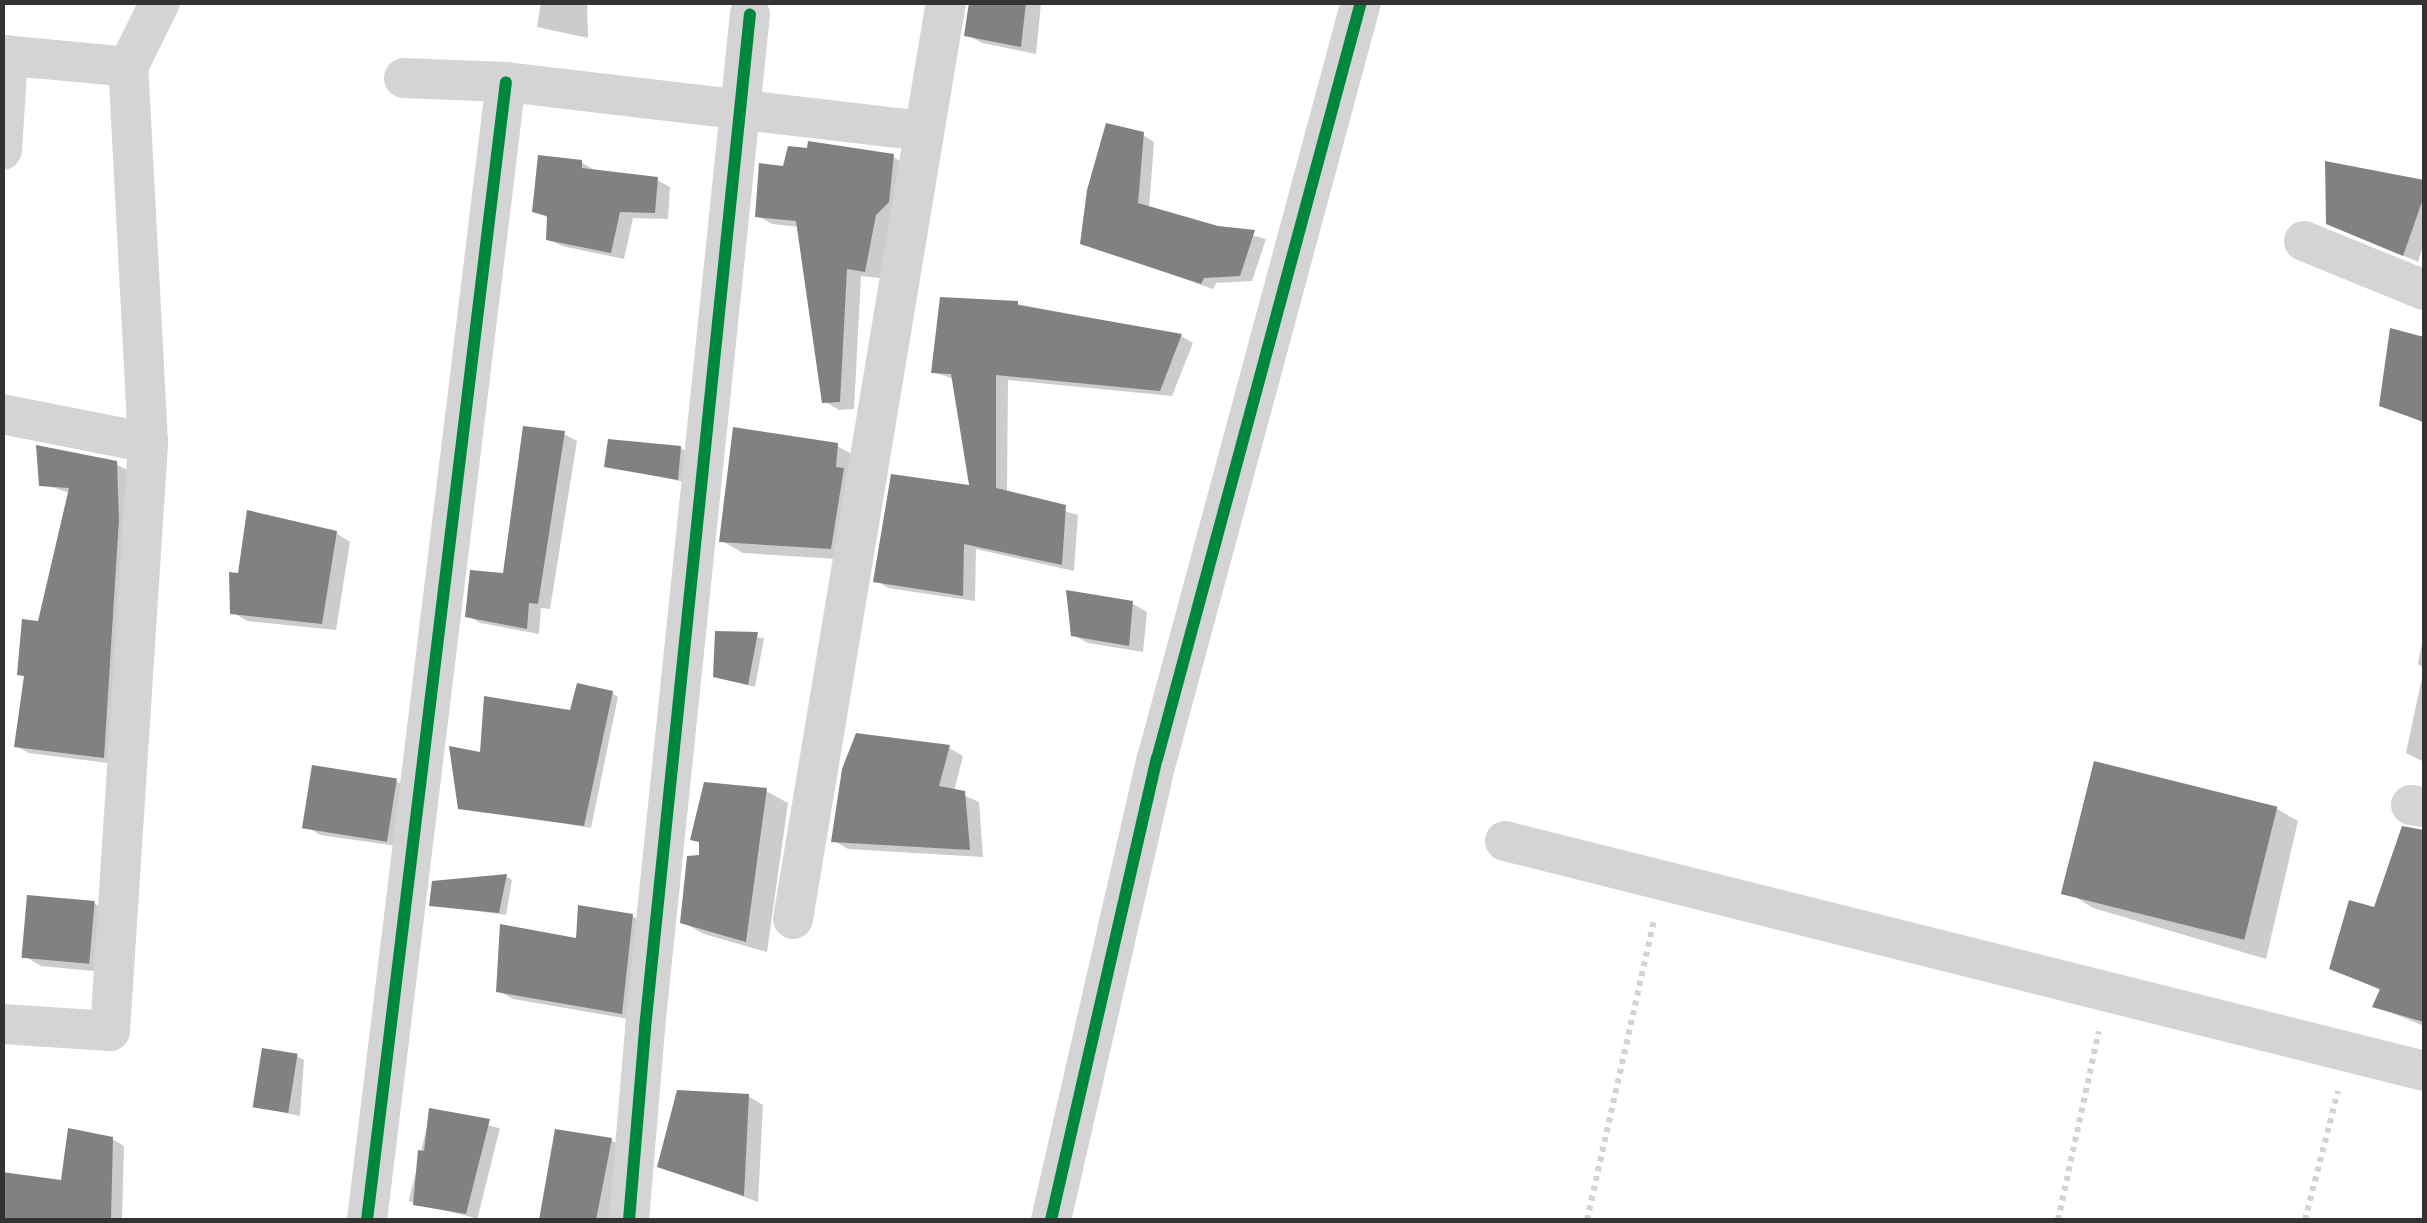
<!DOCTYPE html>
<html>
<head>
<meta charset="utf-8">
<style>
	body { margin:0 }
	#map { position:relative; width:2427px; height:1223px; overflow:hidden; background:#fff; font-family:Commissioner,sans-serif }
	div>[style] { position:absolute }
	.shadow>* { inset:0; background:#0003; transform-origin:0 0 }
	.building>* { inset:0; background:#818181; transform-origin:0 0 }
	.path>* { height:6px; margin-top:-3px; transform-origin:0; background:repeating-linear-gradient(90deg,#d3d3d3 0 5px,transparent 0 10px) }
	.minor>* { height:40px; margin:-20px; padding:0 20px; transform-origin:20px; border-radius:20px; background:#d4d4d4 }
	.cycleway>* { height:12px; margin:-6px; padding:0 6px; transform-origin:6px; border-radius:6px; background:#00873e }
	span { translate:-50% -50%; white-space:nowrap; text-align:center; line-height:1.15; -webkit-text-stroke:10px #fff; paint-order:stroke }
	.frame { position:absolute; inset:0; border:5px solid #333; pointer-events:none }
</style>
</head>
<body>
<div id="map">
	<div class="shadow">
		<i style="clip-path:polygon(541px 2px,587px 2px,588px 38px,537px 27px)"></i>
		<i style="clip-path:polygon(972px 2px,1041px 3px,1036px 54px,982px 43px,967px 35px)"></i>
		<i style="clip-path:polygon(1143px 135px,1154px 142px,1149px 209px,1266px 239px,1252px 281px,1216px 283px,1213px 289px,1083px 243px)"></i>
		<i style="clip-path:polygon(893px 157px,908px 165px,880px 278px,861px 276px,854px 409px,839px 410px,824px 401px,799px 227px,772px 224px,758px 216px,785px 169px)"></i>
		<i style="clip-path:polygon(581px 162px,594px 170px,657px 180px,670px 187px,668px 219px,633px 218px,624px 259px,562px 246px,548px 239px,548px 218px,535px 211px)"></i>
		<i style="clip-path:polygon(2327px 164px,2424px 183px,2424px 243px,2418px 262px,2328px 223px)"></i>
		<i style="clip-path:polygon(1018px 304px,1181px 336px,1193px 343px,1172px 396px,1008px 380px,1007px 494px,1078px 515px,1074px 571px,976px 549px,975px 601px,888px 588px,876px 580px,972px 488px,954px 379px,933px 372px)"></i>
		<i style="clip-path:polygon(2392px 331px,2424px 340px,2424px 423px,2381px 404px)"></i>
		<i style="clip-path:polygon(564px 434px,577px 441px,550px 609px,541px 608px,539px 634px,480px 623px,467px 615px,505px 576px)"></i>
		<i style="clip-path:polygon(837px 446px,859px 458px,852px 560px,743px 553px,722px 541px)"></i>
		<i style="clip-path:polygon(681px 448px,687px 452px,684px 482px,607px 465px)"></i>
		<i style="clip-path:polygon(116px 464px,129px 471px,116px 764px,29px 753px,16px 746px,26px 677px,20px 674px,40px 623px,70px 493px,42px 484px)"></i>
		<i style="clip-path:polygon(336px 533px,350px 542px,336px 630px,247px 621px,232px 612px,240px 576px)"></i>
		<i style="clip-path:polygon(1133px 604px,1147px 612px,1143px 652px,1088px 643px,1073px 635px)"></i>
		<i style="clip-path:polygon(2424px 633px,2424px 762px,2406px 753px,2424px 668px,2418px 664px)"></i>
		<i style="clip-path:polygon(718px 634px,764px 638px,755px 687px,716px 676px)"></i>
		<i style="clip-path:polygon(612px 693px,618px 697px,591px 828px,461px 807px,482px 755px)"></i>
		<i style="clip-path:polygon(949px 748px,963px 756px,954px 791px,979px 802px,983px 857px,848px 849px,834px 841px)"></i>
		<i style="clip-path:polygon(396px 781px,411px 789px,404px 847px,320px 835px,306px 826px)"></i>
		<i style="clip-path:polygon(766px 791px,788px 803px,767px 952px,704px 934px,682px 922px,701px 857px,702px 844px,693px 839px)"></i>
		<i style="clip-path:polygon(2277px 809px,2298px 821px,2266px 959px,2093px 908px,2072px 895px)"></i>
		<i style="clip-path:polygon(2399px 842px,2424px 848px,2424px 1026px,2375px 1006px,2382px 991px,2332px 968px,2375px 911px)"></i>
		<i style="clip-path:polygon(506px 876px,512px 880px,506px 915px,432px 905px)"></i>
		<i style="clip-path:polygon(94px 903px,108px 912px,104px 972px,41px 966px,26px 957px)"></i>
		<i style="clip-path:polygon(632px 916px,646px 924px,635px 1020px,513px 999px,499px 991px,578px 940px)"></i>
		<i style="clip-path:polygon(297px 1056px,304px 1060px,300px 1116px,258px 1107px)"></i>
		<i style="clip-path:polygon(748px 1096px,763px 1105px,758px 1202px,660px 1166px)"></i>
		<i style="left:431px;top:1111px;width:71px;height:93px;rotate:14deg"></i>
		<i style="clip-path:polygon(557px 1132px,611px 1140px,624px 1148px,609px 1220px,542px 1220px)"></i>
		<i style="clip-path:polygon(112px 1139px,124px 1146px,122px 1220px,145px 1220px,2px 1220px,2px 1175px,63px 1183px)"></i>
	</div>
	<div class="building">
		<i style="clip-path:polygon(969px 2px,1026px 2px,1021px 47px,964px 36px)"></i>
		<i style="clip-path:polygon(1106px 123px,1144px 132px,1138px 203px,1218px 226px,1255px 230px,1240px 276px,1204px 278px,1201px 284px,1080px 244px,1087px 190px)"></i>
		<i style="clip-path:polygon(808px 141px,894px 154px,889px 202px,876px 215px,865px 272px,847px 269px,840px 402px,822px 403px,796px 221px,755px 217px,759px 163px,783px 166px,788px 146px,807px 148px)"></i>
		<i style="clip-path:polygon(538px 155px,582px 160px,582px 168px,658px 177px,655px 213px,620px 212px,611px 253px,546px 240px,547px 216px,532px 212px)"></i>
		<i style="clip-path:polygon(2325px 161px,2424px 180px,2424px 196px,2403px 256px,2326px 224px)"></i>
		<i style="clip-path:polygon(940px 297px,1018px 301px,1018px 305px,1182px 334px,1160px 391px,996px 375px,996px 488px,1066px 505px,1062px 565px,964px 544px,963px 596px,873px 582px,891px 474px,969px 485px,951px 374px,931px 373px)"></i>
		<i style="clip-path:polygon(2390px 328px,2424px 337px,2424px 422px,2379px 406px)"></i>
		<i style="clip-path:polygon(523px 426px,565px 431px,538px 604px,529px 603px,527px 629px,465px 617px,470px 570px,503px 573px)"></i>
		<i style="clip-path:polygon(733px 427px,838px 443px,836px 467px,844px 468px,831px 549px,719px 542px)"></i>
		<i style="clip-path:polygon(608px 439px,681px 446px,678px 480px,604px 467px)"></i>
		<i style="clip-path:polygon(36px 445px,117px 461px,119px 519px,104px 758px,14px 747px,24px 676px,17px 675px,22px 619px,38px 621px,69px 488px,39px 486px)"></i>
		<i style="clip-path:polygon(247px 510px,337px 531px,322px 624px,230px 614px,229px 572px,238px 573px)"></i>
		<i style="clip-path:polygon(1066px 590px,1133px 601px,1129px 646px,1071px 636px)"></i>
		<i style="clip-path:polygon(715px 631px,758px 632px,748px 685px,713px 677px)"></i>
		<i style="clip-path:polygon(577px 683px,613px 691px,584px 826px,458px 809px,449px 746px,480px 752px,484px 696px,570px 710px)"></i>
		<i style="clip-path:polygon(856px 733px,950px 745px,939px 786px,965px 791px,970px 850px,831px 842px,842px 769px)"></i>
		<i style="left:2094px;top:761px;width:189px;height:137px;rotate:14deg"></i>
		<i style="left:312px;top:765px;width:86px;height:64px;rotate:9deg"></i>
		<i style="clip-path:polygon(704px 782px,767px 788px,746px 942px,680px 923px,687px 856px,699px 855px,699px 842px,690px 840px)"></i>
		<i style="clip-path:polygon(2402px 826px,2424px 830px,2424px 1022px,2372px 1007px,2380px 989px,2329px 969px,2349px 900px,2374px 907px)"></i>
		<i style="clip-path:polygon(507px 874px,499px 913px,429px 906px,432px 881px)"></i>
		<i style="left:27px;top:895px;width:68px;height:63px;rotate:5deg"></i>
		<i style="clip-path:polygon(578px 905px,633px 914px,622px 1014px,496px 992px,500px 924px,576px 938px)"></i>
		<i style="left:262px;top:1048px;width:36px;height:60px;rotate:9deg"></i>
		<i style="clip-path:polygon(677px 1090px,749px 1094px,744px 1196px,657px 1167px)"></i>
		<i style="clip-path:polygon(429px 1108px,490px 1119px,466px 1214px,413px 1205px,418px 1150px,424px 1151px)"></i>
		<i style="clip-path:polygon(68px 1128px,113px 1137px,111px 1220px,2px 1220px,2px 1172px,61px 1180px)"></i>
		<i style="clip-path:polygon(555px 1129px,612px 1138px,596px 1220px,539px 1220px)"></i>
	</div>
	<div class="path">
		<i style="left:1587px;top:1220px;width:306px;rotate:-77.4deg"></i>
		<i style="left:2058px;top:1220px;width:193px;rotate:-77.8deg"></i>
		<i style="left:2305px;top:1220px;width:133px;rotate:-75.7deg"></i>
	</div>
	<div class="minor">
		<i style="left:2px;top:55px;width:127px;rotate:5.4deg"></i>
		<i style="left:404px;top:78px;width:102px;rotate:2.2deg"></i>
		<i style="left:506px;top:82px;width:421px;rotate:6.7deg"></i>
		<i style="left:2px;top:150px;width:95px;rotate:-86.4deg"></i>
		<i style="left:2304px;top:241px;width:130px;rotate:22.2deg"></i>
		<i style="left:2px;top:414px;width:149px;rotate:11.2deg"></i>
		<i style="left:148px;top:443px;width:377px;rotate:-93deg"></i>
		<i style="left:128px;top:67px;width:72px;rotate:-63.8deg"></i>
		<i style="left:2411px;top:805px;width:13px;rotate:9deg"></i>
		<i style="left:1505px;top:841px;width:947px;rotate:14.05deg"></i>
		<i style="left:793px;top:919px;width:930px;rotate:-80.53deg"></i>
		<i style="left:2px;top:1024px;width:108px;rotate:3.7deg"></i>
		<i style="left:110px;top:1031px;width:589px;rotate:-86.3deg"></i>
		<i style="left:367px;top:1220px;width:1146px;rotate:-83.04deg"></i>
		<i style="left:629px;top:1220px;width:193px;rotate:-85.2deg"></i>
		<i style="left:645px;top:1028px;width:1019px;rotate:-84.09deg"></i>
		<i style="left:1051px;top:1220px;width:473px;rotate:-77.1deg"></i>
		<i style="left:1157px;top:759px;width:784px;rotate:-74.92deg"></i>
	</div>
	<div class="cycleway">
		<i style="left:367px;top:1220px;width:1146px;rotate:-83.04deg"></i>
		<i style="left:629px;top:1220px;width:193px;rotate:-85.2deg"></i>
		<i style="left:645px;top:1028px;width:1019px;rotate:-84.09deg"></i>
		<i style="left:1051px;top:1220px;width:473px;rotate:-77.1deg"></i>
		<i style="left:1157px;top:759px;width:784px;rotate:-74.92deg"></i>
	</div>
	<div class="frame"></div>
</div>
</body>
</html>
